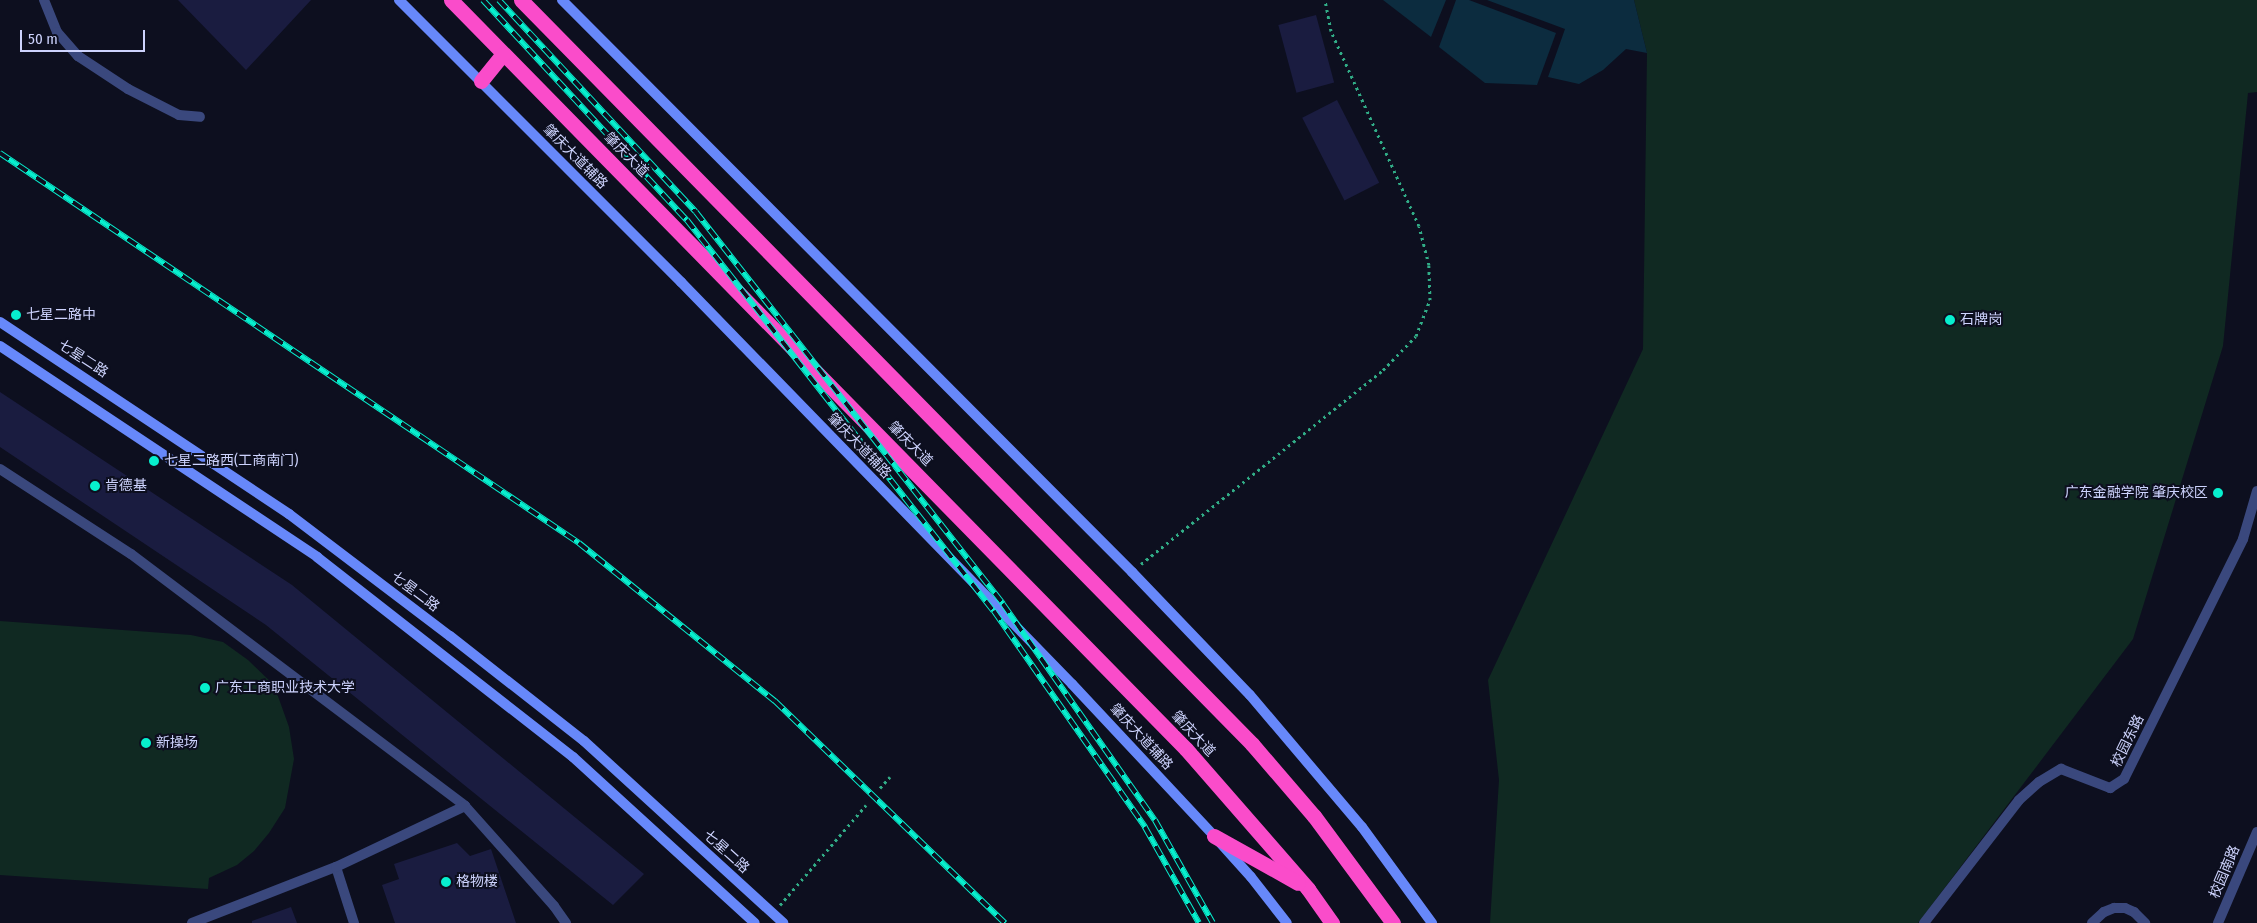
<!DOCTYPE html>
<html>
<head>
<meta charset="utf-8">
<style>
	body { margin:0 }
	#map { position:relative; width:2257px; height:923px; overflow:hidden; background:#0d0f1f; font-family:"Fira Sans Condensed","Noto Sans SC",sans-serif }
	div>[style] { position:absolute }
	.green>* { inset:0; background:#102922 }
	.water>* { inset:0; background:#0c2c3f }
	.building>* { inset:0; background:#1a1c40; transform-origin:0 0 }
	.path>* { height:3px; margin-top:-1.5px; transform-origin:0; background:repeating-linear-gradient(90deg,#31ad87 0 2.5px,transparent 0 6.5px) }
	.lane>* { height:10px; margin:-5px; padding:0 5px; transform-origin:5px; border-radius:5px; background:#3a487d }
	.street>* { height:10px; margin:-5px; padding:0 5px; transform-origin:5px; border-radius:5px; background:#3a487d }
	.secondary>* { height:10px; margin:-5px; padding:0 5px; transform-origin:5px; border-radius:5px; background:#6788fa }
	.highway>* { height:15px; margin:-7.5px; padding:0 7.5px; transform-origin:7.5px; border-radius:7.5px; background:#fa4cca }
	.rail>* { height:5.5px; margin-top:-2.75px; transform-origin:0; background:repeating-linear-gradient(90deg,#0d0f1f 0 11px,#07efce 0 22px); box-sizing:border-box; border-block:1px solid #07efce }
	.dots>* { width:14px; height:14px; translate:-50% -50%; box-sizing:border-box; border:2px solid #0d0f1f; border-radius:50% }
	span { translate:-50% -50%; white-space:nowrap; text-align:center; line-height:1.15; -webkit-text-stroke:4px #0d0f1f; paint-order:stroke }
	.street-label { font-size:14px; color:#cdd3fd }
	.poi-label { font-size:14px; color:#cdd3fd }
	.left { translate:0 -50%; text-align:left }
	.right { translate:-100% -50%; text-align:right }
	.scale { position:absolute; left:20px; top:30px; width:125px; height:22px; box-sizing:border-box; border:2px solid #cdd3fd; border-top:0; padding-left:6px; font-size:15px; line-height:18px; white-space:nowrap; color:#cdd3fd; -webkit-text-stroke:4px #0d0f1f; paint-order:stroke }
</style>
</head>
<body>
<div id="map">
	<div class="green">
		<i style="clip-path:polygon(1634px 0,2257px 0,2257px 92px,2248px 93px,2223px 346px,2133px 639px,1918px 923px,1490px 923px,1499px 780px,1488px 680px,1643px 349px,1647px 53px)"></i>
		<i style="clip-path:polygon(0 621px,191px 635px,223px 642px,248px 660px,274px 685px,289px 727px,294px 759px,285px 808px,269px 833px,254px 851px,237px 865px,209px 878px,208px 889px,0 875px)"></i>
	</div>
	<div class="water">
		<i style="clip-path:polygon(1383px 0,1446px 0,1431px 37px)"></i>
		<i style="clip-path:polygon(1456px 0,1469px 0,1556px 33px,1537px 85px,1485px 83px,1439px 47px)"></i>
		<i style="clip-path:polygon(1487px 0,1634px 0,1647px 53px,1626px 49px,1603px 70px,1579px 84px,1548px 77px,1565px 29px)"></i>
	</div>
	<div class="building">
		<i style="clip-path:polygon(178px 0,311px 0,246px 70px)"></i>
		<i style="left:1316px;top:15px;width:70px;height:39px;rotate:75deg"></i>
		<i style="left:1337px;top:100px;width:93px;height:39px;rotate:63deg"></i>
		<i style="clip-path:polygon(0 392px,292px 585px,644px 874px,613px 905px,266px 625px,0 447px)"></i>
		<i style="clip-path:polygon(457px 843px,470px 856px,491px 849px,516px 923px,395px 923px,382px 885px,399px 879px,394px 864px)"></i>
		<i style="clip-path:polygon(291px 907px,297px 923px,252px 923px,252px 921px)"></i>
	</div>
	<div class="path">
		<i style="left:1141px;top:564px;width:310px;rotate:-38.7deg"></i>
		<i style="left:1383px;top:370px;width:47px;rotate:-45.9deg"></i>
		<i style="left:1416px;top:336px;width:39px;rotate:-69deg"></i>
		<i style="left:1430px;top:300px;width:35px;rotate:-92deg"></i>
		<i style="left:1429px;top:265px;width:40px;rotate:-104.4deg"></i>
		<i style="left:1419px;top:226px;width:214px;rotate:-114.3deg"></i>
		<i style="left:1331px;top:31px;width:32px;rotate:-101deg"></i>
		<i style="left:880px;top:788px;width:15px;rotate:-48deg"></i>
		<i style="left:780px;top:905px;width:132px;rotate:-49.3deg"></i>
	</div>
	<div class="lane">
		<i style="left:44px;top:0;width:35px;rotate:68deg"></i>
		<i style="left:57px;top:32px;width:32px;rotate:49deg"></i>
		<i style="left:78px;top:56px;width:60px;rotate:33.4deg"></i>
		<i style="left:128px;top:89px;width:57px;rotate:27deg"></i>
		<i style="left:179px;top:115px;width:21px;rotate:5deg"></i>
		<i style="left:1924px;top:923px;width:155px;rotate:-52.3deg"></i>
		<i style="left:2019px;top:800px;width:27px;rotate:-42deg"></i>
		<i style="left:2039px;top:782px;width:26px;rotate:-31deg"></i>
		<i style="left:2061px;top:769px;width:53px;rotate:21.2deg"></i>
		<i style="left:2110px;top:788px;width:17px;rotate:-33deg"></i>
		<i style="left:2124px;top:779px;width:268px;rotate:-63.6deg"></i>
		<i style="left:2243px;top:539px;width:50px;rotate:-73.7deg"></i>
		<i style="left:2092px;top:923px;width:16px;rotate:-43deg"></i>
		<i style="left:2104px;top:912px;width:11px;rotate:-22deg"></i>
		<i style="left:2114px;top:908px;width:11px"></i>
		<i style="left:2125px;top:908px;width:10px;rotate:24deg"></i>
		<i style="left:2134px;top:912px;width:16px;rotate:45deg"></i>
		<i style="left:2218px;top:923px;width:99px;rotate:-66.8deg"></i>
	</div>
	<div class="street">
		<i style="left:0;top:469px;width:156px;rotate:33deg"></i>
		<i style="left:131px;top:554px;width:418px;rotate:37deg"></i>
		<i style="left:465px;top:806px;width:134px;rotate:48.3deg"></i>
		<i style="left:554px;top:906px;width:21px;rotate:55deg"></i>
		<i style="left:336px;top:867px;width:59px;rotate:72.2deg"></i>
		<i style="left:192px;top:923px;width:155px;rotate:-21.3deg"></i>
		<i style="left:336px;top:867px;width:143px;rotate:-25.3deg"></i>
	</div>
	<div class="secondary">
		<i style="left:399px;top:0;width:399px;rotate:45deg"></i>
		<i style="left:681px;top:282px;width:561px;rotate:45.79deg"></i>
		<i style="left:1072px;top:684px;width:208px;rotate:46.9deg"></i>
		<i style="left:1214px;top:836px;width:55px;rotate:47.9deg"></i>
		<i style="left:1251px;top:877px;width:58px;rotate:52deg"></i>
		<i style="left:562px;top:0;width:808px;rotate:45.1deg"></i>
		<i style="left:1132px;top:572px;width:170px;rotate:46.2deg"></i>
		<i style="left:1250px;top:695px;width:173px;rotate:49.7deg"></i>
		<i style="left:1362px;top:827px;width:119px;rotate:53.9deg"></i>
		<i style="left:0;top:322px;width:347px;rotate:33.6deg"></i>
		<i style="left:289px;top:514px;width:202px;rotate:37.2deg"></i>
		<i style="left:450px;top:636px;width:170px;rotate:38.1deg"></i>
		<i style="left:584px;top:741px;width:270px;rotate:42.4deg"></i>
		<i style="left:0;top:346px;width:381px;rotate:33.6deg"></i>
		<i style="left:317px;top:557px;width:325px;rotate:38deg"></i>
		<i style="left:573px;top:757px;width:246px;rotate:42.4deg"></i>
	</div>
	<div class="highway">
		<i style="left:451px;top:0;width:1049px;rotate:45.54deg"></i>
		<i style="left:1186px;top:749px;width:186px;rotate:48.9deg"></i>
		<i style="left:1308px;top:889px;width:42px;rotate:54.8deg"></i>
		<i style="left:521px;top:0;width:1043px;rotate:45.5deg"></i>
		<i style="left:1252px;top:744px;width:95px;rotate:49.3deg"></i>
		<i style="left:1314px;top:816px;width:133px;rotate:53.6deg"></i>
		<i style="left:481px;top:81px;width:35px;rotate:-51deg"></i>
		<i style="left:1214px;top:836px;width:96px;rotate:29.2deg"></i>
	</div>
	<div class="rail">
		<i style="left:483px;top:0;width:300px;rotate:47.2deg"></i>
		<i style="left:687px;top:220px;width:497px;rotate:51.9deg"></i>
		<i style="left:994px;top:611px;width:264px;rotate:55deg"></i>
		<i style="left:1145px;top:827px;width:110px;rotate:60.6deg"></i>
		<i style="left:499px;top:0;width:289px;rotate:47.1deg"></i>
		<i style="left:696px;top:212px;width:498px;rotate:51.9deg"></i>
		<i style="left:1003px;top:604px;width:264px;rotate:54.9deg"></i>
		<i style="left:1155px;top:820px;width:118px;rotate:60.6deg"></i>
		<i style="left:0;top:153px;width:698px;rotate:33.96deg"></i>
		<i style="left:579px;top:543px;width:252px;rotate:38.9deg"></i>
		<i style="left:775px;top:701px;width:320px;rotate:44deg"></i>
	</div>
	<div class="dots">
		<i style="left:16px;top:315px;background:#07efce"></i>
		<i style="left:1950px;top:320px;background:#07efce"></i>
		<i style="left:154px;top:461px;background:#07efce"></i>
		<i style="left:95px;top:486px;background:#07efce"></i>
		<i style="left:2218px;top:493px;background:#07efce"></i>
		<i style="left:205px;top:688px;background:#07efce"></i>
		<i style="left:146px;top:743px;background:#07efce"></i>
		<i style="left:446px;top:882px;background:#07efce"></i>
	</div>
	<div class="street-label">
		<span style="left:626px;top:155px;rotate:45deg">肇庆大道</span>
		<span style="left:575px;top:157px;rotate:45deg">肇庆大道辅路</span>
		<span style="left:83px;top:359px;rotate:33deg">七星二路</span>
		<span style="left:910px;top:444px;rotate:45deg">肇庆大道</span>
		<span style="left:859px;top:446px;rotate:46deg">肇庆大道辅路</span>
		<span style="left:415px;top:592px;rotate:37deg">七星二路</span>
		<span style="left:1193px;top:734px;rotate:47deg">肇庆大道</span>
		<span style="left:1141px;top:737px;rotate:47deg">肇庆大道辅路</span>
		<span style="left:2128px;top:741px;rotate:-64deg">校园东路</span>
		<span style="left:726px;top:852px;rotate:42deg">七星二路</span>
		<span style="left:2225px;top:872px;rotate:-67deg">校园南路</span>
	</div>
	<div class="poi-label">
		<span class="left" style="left:26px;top:315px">七星二路中</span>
		<span class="left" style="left:1960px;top:320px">石牌岗</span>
		<span class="left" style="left:164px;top:461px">七星二路西(工商南门)</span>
		<span class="left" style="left:105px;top:486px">肯德基</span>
		<span class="right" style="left:2208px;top:493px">广东金融学院 肇庆校区</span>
		<span class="left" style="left:215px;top:688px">广东工商职业技术大学</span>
		<span class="left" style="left:156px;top:743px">新操场</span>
		<span class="left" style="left:456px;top:882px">格物楼</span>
	</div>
	<div class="scale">50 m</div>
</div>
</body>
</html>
